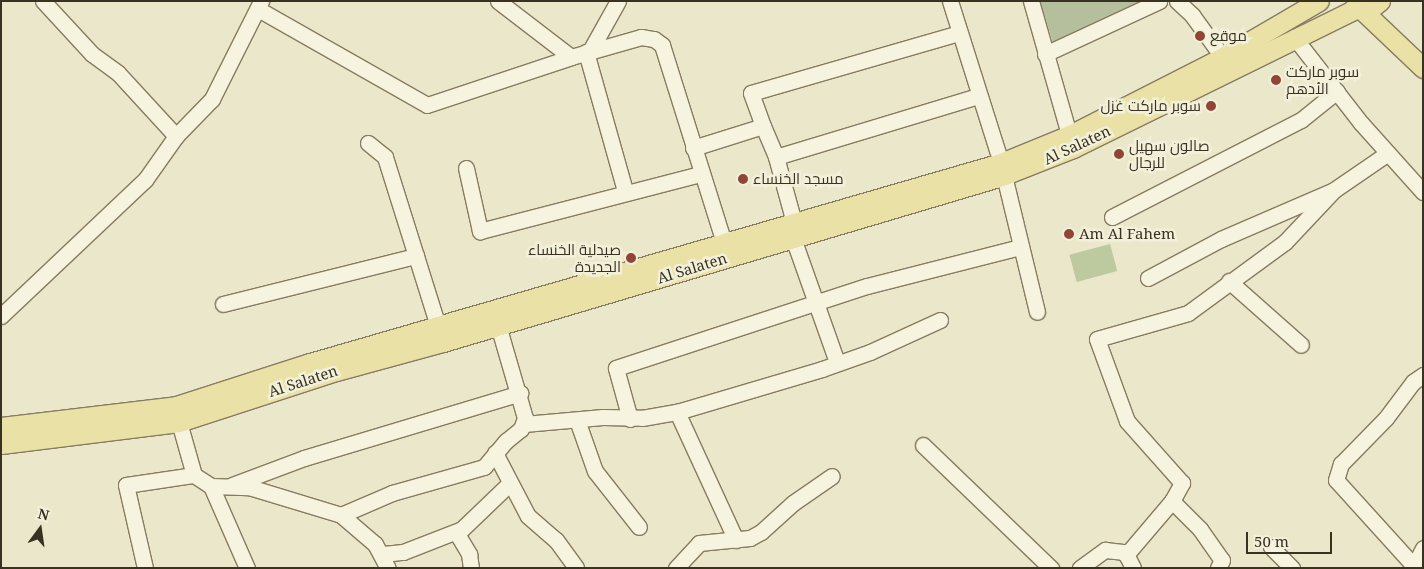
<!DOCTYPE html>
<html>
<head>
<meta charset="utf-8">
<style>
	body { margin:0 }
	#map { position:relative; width:1424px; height:569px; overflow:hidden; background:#ebe7cb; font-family:"Noto Serif",Cairo,serif }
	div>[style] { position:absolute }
	.green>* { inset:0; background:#bdc99f; transform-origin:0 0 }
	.cemetery>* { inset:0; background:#b5bf9d }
	.roads { filter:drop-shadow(1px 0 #877b60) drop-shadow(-1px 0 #877b60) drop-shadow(0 1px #877b60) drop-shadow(0 -1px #877b60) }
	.minor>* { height:15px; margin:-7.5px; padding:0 7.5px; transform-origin:7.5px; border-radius:7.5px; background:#f6f3de }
	.major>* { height:19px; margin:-9.5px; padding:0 9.5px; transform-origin:9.5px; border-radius:9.5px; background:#eae1a7 }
	.dots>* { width:14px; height:14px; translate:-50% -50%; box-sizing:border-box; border:2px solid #f3f0da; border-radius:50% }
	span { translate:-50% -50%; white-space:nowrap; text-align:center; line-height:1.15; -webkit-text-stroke:5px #f3f0da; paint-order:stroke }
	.poi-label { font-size:15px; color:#393122 }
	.left { translate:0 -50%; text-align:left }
	.right { translate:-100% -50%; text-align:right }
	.street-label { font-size:15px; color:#393122 }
	.frame { position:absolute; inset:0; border:2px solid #393122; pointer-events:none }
	.north { position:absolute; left:15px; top:504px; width:50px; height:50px; -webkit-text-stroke:4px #f3f0da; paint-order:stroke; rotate:14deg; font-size:14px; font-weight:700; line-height:20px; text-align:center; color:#393122 }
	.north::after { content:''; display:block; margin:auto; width:18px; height:22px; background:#393122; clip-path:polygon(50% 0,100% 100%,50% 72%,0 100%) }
	.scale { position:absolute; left:1246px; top:532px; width:86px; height:22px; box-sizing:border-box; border:2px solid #393122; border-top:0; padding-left:6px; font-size:15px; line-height:18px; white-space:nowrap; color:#393122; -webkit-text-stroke:4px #f3f0da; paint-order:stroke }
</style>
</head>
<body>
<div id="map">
	<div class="green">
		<i style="left:1110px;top:244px;width:28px;height:42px;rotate:75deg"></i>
	</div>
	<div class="cemetery">
		<i style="clip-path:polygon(1040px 1px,1144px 1px,1054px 46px)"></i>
	</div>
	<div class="roads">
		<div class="minor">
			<i style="left:43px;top:1px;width:72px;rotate:47.2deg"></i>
			<i style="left:92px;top:54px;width:32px;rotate:36deg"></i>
			<i style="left:118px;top:73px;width:86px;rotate:47.4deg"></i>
			<i style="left:498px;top:1px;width:92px;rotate:37.5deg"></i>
			<i style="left:571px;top:57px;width:73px;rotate:-15.9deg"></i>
			<i style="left:641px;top:37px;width:13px;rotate:9deg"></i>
			<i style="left:654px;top:39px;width:10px;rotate:37deg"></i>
			<i style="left:662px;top:45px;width:218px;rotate:72.6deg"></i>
			<i style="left:950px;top:1px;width:170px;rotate:72.5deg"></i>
			<i style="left:1001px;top:163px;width:153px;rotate:76.4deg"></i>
			<i style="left:1031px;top:1px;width:150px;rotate:74.1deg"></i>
			<i style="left:1177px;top:1px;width:21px;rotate:43deg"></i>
			<i style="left:1192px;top:15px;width:63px;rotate:54deg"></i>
			<i style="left:258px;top:9px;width:194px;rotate:29.6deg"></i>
			<i style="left:427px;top:105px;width:152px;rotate:-18.4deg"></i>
			<i style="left:1294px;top:37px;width:109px;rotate:52.1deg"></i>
			<i style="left:1361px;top:123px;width:93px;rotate:48.1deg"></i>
			<i style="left:590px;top:51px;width:57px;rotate:-60.8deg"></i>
			<i style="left:586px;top:52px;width:144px;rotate:74.3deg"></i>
			<i style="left:1045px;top:54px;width:126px;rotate:-24.9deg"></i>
			<i style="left:763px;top:126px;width:35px;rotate:-110deg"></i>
			<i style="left:751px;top:93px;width:216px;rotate:-16.1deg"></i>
			<i style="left:368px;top:143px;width:22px;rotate:39deg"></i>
			<i style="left:385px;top:157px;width:188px;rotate:72.6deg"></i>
			<i style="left:693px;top:148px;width:73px;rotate:-17.4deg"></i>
			<i style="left:763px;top:126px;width:34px;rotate:67deg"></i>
			<i style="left:776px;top:157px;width:79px;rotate:74.6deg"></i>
			<i style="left:776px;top:157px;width:211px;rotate:-16.8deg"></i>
			<i style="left:466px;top:168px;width:65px;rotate:77.5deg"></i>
			<i style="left:480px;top:231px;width:227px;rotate:-14.5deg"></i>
			<i style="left:1112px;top:217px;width:212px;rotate:-27.2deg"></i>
			<i style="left:1301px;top:120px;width:46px;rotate:-38.9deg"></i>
			<i style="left:793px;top:238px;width:132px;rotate:70.5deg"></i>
			<i style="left:1148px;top:278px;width:83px;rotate:-28.1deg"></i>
			<i style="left:1221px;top:239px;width:123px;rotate:-23.4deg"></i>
			<i style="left:1334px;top:190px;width:65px;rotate:-34.4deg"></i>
			<i style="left:1229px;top:281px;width:96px;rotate:41.6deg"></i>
			<i style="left:223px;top:304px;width:199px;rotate:-14deg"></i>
			<i style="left:1px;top:316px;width:198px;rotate:-43.4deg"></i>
			<i style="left:145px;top:180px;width:54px;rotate:-54.8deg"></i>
			<i style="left:176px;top:136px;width:52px;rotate:-45.8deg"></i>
			<i style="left:212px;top:99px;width:110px;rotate:-63.4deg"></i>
			<i style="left:677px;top:412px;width:141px;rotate:65.3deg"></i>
			<i style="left:630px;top:419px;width:53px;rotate:-105.4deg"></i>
			<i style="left:616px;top:368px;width:264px;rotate:-18.1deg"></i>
			<i style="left:867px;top:286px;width:158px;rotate:-14.3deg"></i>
			<i style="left:577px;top:420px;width:54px;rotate:70.6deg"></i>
			<i style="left:595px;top:471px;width:71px;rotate:51.8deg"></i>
			<i style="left:179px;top:422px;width:55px;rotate:74.2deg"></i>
			<i style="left:194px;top:475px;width:20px;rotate:33deg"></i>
			<i style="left:211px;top:486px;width:90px;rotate:66.3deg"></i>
			<i style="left:524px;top:424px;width:79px;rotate:-5.1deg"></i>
			<i style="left:603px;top:417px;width:39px;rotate:1deg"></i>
			<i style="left:642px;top:418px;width:36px;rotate:-10deg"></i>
			<i style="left:677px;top:412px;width:151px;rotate:-16.5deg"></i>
			<i style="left:822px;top:369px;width:51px;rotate:-19.5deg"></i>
			<i style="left:870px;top:352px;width:77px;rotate:-24.6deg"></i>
			<i style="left:923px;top:445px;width:178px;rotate:43.9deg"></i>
			<i style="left:495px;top:453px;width:71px;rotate:62.4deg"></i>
			<i style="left:528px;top:516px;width:37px;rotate:41deg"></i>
			<i style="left:556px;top:540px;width:34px;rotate:54deg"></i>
			<i style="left:232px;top:485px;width:77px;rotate:-20.6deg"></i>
			<i style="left:304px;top:458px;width:226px;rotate:-16.7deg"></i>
			<i style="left:211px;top:486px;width:38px;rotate:2deg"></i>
			<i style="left:249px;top:487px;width:96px;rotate:16.9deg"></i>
			<i style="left:341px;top:515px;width:56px;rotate:-23.3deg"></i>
			<i style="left:392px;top:493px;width:96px;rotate:-15.8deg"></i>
			<i style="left:484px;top:467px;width:34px;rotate:-50deg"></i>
			<i style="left:506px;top:441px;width:19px;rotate:-39deg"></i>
			<i style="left:521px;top:429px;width:12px;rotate:-70deg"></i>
			<i style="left:525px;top:418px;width:97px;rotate:-106.2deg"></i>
			<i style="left:1172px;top:501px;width:40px;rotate:45deg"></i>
			<i style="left:1200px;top:529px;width:38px;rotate:55deg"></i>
			<i style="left:1222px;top:560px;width:9px;rotate:117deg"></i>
			<i style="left:341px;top:515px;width:45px;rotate:40.5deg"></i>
			<i style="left:375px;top:544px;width:27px;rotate:62deg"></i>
			<i style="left:456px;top:532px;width:26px;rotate:59deg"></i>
			<i style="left:469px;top:554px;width:14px;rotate:82deg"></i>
			<i style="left:1271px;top:547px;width:30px;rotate:45deg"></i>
			<i style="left:383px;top:554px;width:20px;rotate:-6deg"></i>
			<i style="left:403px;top:552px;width:63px;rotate:-21.3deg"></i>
			<i style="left:462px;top:529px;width:65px;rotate:-43.8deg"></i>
			<i style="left:1126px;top:555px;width:71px;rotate:-49.6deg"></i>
			<i style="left:1172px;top:501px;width:21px;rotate:-61deg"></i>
			<i style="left:1182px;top:483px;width:83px;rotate:-131.6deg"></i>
			<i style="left:1127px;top:421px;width:87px;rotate:-110.1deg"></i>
			<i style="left:1097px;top:339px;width:95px;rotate:-15.9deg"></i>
			<i style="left:1188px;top:313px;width:120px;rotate:-36.2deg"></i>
			<i style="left:1285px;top:242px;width:71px;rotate:-46.7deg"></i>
			<i style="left:1414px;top:566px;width:116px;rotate:-132.2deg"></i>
			<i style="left:1336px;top:480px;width:17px;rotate:-73deg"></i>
			<i style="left:1341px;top:464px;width:64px;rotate:-45.6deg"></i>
			<i style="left:1386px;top:418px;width:45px;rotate:-53.1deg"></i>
			<i style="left:1413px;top:382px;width:12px;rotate:-35deg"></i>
			<i style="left:145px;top:568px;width:85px;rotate:-102.9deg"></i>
			<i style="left:126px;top:485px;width:69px;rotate:-8.4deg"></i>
			<i style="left:676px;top:568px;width:34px;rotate:-47deg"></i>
			<i style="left:699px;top:543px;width:51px;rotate:-5.6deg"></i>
			<i style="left:750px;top:538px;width:13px;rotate:-29deg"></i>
			<i style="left:761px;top:532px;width:43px;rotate:-42.2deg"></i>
			<i style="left:793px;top:503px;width:47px;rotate:-34.7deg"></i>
			<i style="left:1080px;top:568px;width:31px;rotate:-36deg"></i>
			<i style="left:1105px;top:550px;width:20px;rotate:6deg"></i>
			<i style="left:1125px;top:552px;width:18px;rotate:63deg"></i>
			<i style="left:1416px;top:568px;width:3px;rotate:-135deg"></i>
			<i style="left:1414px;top:566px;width:20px;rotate:-63deg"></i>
		</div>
		<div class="major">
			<i style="left:1354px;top:8px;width:16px;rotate:4deg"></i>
			<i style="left:1370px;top:9px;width:13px;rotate:-39deg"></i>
			<i style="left:1363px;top:11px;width:83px;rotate:43.5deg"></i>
			<i style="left:1px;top:427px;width:176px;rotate:-6.8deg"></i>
			<i style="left:176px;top:406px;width:141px;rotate:-17.8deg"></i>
			<i style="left:310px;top:363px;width:719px;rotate:-16.14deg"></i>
			<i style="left:1001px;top:163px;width:74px;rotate:-22.1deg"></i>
			<i style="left:1070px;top:135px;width:172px;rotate:-27deg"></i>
			<i style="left:1223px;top:57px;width:111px;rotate:-30.3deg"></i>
			<i style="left:1px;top:444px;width:179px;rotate:-7deg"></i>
			<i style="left:179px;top:422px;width:165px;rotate:-18deg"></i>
			<i style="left:336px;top:371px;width:111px;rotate:-15.2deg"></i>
			<i style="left:443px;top:342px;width:583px;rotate:-16.54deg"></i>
			<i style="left:1002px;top:176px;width:76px;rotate:-21.5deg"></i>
			<i style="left:1073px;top:148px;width:315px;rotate:-26.2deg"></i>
		</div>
	</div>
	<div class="dots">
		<i style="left:1200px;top:36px;background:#914536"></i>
		<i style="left:1276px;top:80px;background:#914536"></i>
		<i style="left:1211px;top:106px;background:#914536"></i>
		<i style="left:1119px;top:154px;background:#914536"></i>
		<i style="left:743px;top:179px;background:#914536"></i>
		<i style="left:1069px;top:234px;background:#914536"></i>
		<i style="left:631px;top:258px;background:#914536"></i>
	</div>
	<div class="poi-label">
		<span class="left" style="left:1210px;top:36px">موقع</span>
		<span class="left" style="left:1286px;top:80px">سوبر ماركت<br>الأدهم</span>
		<span class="right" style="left:1201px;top:106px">سوبر ماركت غزل</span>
		<span class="left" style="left:1129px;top:154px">صالون سهيل<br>للرجال</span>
		<span class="left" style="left:753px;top:179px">مسجد الخنساء</span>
		<span class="left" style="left:1079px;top:234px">Am Al Fahem</span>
		<span class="right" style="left:621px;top:258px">صيدلية الخنساء<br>الجديدة</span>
	</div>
	<div class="street-label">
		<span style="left:1077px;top:145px;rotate:-25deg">Al Salaten</span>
		<span style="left:692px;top:268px;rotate:-17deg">Al Salaten</span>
		<span style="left:303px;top:381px;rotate:-18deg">Al Salaten</span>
	</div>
	<div class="frame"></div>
	<div class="north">N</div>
	<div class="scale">50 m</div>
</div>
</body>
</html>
